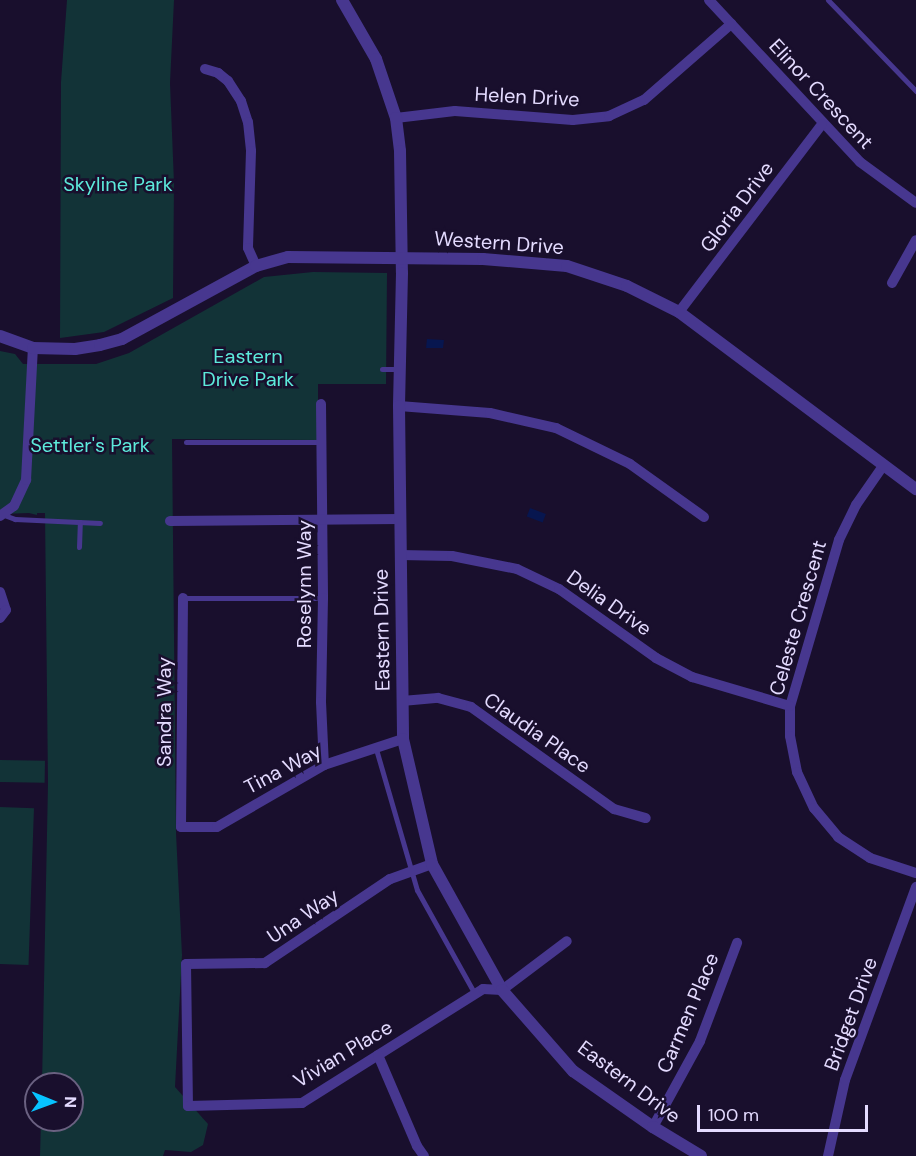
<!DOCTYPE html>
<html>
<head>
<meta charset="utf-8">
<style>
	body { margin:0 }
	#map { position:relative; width:916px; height:1156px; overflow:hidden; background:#190f2d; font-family:"DM Sans",sans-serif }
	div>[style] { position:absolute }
	.green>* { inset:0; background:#123337; transform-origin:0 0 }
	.water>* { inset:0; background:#07164f; transform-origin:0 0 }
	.service>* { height:5px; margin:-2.5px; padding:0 2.5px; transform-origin:2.5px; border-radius:2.5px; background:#47378f }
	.minor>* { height:10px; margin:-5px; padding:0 5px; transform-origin:5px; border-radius:5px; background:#47378f }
	.tertiary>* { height:12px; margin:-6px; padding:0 6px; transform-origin:6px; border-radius:6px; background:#47378f }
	span { translate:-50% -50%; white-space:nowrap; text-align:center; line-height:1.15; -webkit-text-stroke:5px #190f2d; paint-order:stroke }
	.street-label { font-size:20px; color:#e4dbff }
	.park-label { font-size:20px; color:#5deadb }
	.north { position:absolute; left:24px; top:1072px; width:60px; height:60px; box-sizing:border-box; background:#190f2d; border:2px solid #6a6181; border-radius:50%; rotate:91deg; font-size:16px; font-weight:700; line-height:24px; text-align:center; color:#e4dbff }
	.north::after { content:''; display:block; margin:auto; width:21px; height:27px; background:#07c3ff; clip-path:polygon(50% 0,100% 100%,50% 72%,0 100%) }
	.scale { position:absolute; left:697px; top:1105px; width:171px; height:27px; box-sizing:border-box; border:3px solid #e4dbff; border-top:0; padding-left:8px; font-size:18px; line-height:21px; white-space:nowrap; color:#e4dbff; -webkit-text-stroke:4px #190f2d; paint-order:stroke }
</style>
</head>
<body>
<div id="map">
	<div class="green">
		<i style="clip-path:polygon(67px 0,174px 0,170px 83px,174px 183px,173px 298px,104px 332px,60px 338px,61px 82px)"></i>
		<i style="clip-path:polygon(313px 272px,387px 273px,386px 384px,318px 384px,318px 440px,172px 439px,176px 833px,182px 955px,175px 1087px,208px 1124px,203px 1145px,191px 1152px,165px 1150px,163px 1156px,40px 1156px,41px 1120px,72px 1120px,72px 1084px,42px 1084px,48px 783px,45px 513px,37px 513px,37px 515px,29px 513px,0 514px,0 351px,15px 354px,23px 364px,96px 364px,129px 353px,264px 277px)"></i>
		<i style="left:0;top:760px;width:45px;height:22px;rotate:1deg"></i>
		<i style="left:0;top:807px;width:34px;height:157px;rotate:2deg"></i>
	</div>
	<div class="water">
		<i style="clip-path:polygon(427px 339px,444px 340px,443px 348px,426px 348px)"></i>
		<i style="left:530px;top:508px;width:17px;height:9px;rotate:21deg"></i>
	</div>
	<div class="service">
		<i style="left:828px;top:0;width:127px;rotate:46deg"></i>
		<i style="left:382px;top:369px;width:17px"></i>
		<i style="left:186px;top:442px;width:135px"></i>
		<i style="left:4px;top:515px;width:12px;rotate:20deg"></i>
		<i style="left:15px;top:519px;width:85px;rotate:2.7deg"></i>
		<i style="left:79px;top:547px;width:25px;rotate:-88deg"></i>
		<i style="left:183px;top:598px;width:139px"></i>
		<i style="left:376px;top:749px;width:147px;rotate:73.8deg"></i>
		<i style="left:417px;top:890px;width:119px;rotate:60.9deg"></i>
	</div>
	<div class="minor">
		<i style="left:709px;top:0;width:221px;rotate:47deg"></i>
		<i style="left:860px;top:162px;width:69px;rotate:36.2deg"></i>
		<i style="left:205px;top:69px;width:14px;rotate:17deg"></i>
		<i style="left:218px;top:73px;width:13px;rotate:39deg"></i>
		<i style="left:228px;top:81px;width:24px;rotate:57deg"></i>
		<i style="left:241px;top:101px;width:22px;rotate:72deg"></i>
		<i style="left:248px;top:122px;width:29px;rotate:84deg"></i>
		<i style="left:251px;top:151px;width:97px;rotate:91.8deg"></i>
		<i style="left:248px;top:248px;width:20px;rotate:66deg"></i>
		<i style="left:396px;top:118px;width:59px;rotate:-6.8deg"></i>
		<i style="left:455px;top:111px;width:118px;rotate:4.4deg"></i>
		<i style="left:573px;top:120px;width:36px;rotate:-6deg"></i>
		<i style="left:609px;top:116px;width:38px;rotate:-25deg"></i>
		<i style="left:644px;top:100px;width:116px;rotate:-41.1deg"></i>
		<i style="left:892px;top:283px;width:49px;rotate:-60.8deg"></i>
		<i style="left:679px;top:312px;width:236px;rotate:-52.7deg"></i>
		<i style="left:321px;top:404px;width:194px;rotate:89.4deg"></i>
		<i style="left:323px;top:598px;width:104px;rotate:91.1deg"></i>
		<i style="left:321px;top:702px;width:63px;rotate:87.3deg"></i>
		<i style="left:399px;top:406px;width:91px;rotate:4.4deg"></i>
		<i style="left:490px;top:413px;width:68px;rotate:12.8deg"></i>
		<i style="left:556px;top:428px;width:82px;rotate:25.9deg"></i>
		<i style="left:630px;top:464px;width:91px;rotate:35.6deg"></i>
		<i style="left:883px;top:466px;width:47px;rotate:124.7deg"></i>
		<i style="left:856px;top:505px;width:39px;rotate:116deg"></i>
		<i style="left:839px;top:540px;width:173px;rotate:106.4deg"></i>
		<i style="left:790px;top:706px;width:30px;rotate:90deg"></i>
		<i style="left:790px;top:736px;width:37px;rotate:79deg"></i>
		<i style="left:797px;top:772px;width:40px;rotate:65deg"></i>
		<i style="left:814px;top:808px;width:38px;rotate:50deg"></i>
		<i style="left:838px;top:837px;width:38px;rotate:33deg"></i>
		<i style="left:870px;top:858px;width:48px;rotate:18.1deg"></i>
		<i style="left:0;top:516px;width:17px;rotate:-36deg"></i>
		<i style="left:14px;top:506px;width:29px;rotate:-65deg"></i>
		<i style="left:26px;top:480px;width:132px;rotate:-87deg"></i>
		<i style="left:170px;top:521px;width:230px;rotate:-0.5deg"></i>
		<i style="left:400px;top:555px;width:52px;rotate:1.1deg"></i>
		<i style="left:452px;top:556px;width:66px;rotate:11.3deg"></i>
		<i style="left:517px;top:569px;width:47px;rotate:25.5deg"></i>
		<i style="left:559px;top:589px;width:119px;rotate:35.4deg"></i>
		<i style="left:656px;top:658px;width:41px;rotate:27.8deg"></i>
		<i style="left:692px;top:677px;width:102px;rotate:16.5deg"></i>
		<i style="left:0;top:592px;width:19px;rotate:72deg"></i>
		<i style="left:6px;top:610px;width:10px;rotate:127deg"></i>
		<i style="left:183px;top:598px;width:229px;rotate:90.5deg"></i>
		<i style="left:181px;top:827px;width:36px"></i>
		<i style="left:217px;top:827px;width:124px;rotate:-30.1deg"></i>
		<i style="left:324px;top:765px;width:83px;rotate:-18.2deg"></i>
		<i style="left:402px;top:701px;width:36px;rotate:-5deg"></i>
		<i style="left:438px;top:698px;width:34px;rotate:15deg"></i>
		<i style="left:471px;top:707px;width:176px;rotate:35.5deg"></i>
		<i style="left:614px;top:809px;width:33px;rotate:16deg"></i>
		<i style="left:432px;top:864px;width:45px;rotate:160.3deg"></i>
		<i style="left:390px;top:879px;width:151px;rotate:146.1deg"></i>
		<i style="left:265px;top:963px;width:79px;rotate:179.3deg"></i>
		<i style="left:186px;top:964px;width:142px;rotate:89.2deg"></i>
		<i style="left:188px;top:1106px;width:114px;rotate:-1.5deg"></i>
		<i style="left:302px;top:1103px;width:214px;rotate:-32.2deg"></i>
		<i style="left:483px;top:989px;width:19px;rotate:3deg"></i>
		<i style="left:502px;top:990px;width:81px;rotate:-37deg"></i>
		<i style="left:378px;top:1055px;width:99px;rotate:66.8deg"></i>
		<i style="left:417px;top:1146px;width:12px;rotate:55deg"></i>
		<i style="left:653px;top:1127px;width:98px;rotate:-61.3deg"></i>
		<i style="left:700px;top:1041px;width:105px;rotate:-69.3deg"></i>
		<i style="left:828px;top:1156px;width:78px;rotate:-77.4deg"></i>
		<i style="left:845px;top:1080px;width:206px;rotate:-69.8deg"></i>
	</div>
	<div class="tertiary">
		<i style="left:342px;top:0;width:68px;rotate:60deg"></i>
		<i style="left:376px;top:59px;width:62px;rotate:71.3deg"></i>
		<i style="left:396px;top:118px;width:33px;rotate:83deg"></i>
		<i style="left:400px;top:151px;width:122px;rotate:89.1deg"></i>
		<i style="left:402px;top:273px;width:133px;rotate:91.3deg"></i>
		<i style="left:399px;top:406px;width:333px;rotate:89.3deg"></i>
		<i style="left:403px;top:739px;width:128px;rotate:76.9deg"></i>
		<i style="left:432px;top:864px;width:144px;rotate:60.9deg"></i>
		<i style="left:502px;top:990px;width:108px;rotate:48.8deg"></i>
		<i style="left:573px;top:1071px;width:98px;rotate:35deg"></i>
		<i style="left:653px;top:1127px;width:56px;rotate:31.1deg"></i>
		<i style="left:0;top:336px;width:35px;rotate:20deg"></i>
		<i style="left:33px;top:348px;width:42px;rotate:1.4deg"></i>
		<i style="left:75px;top:349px;width:25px;rotate:-9deg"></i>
		<i style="left:100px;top:345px;width:23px;rotate:-15deg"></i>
		<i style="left:122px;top:339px;width:153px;rotate:-28.6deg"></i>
		<i style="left:256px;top:266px;width:33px;rotate:-16deg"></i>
		<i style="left:288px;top:257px;width:195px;rotate:0.6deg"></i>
		<i style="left:483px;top:259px;width:84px;rotate:4.8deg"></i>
		<i style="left:567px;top:266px;width:63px;rotate:18.4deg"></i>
		<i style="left:627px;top:286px;width:58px;rotate:26.6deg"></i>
		<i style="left:679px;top:312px;width:296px;rotate:36.8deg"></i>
	</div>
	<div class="street-label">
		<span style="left:821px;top:94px;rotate:47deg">Elinor Crescent</span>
		<span style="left:527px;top:97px;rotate:3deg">Helen Drive</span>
		<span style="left:737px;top:207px;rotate:-53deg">Gloria Drive</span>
		<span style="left:499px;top:243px;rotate:4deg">Western Drive</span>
		<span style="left:304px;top:584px;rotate:-90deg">Roselynn Way</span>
		<span style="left:609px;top:603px;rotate:35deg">Delia Drive</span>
		<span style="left:798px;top:618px;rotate:-74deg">Celeste Crescent</span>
		<span style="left:382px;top:630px;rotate:-91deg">Eastern Drive</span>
		<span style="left:164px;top:712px;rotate:-90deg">Sandra Way</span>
		<span style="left:537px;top:733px;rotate:35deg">Claudia Place</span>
		<span style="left:283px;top:769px;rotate:-28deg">Tina Way</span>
		<span style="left:303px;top:916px;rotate:-34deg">Una Way</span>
		<span style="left:688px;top:1013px;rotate:-67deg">Carmen Place</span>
		<span style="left:851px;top:1014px;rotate:-70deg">Bridget Drive</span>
		<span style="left:343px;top:1054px;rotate:-31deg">Vivian Place</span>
		<span style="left:629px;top:1082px;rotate:37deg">Eastern Drive</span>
	</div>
	<div class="park-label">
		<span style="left:118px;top:184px">Skyline Park</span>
		<span style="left:248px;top:368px">Eastern<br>Drive Park</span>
		<span style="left:90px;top:445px">Settler's Park</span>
	</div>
	<div class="north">N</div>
	<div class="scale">100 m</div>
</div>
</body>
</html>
